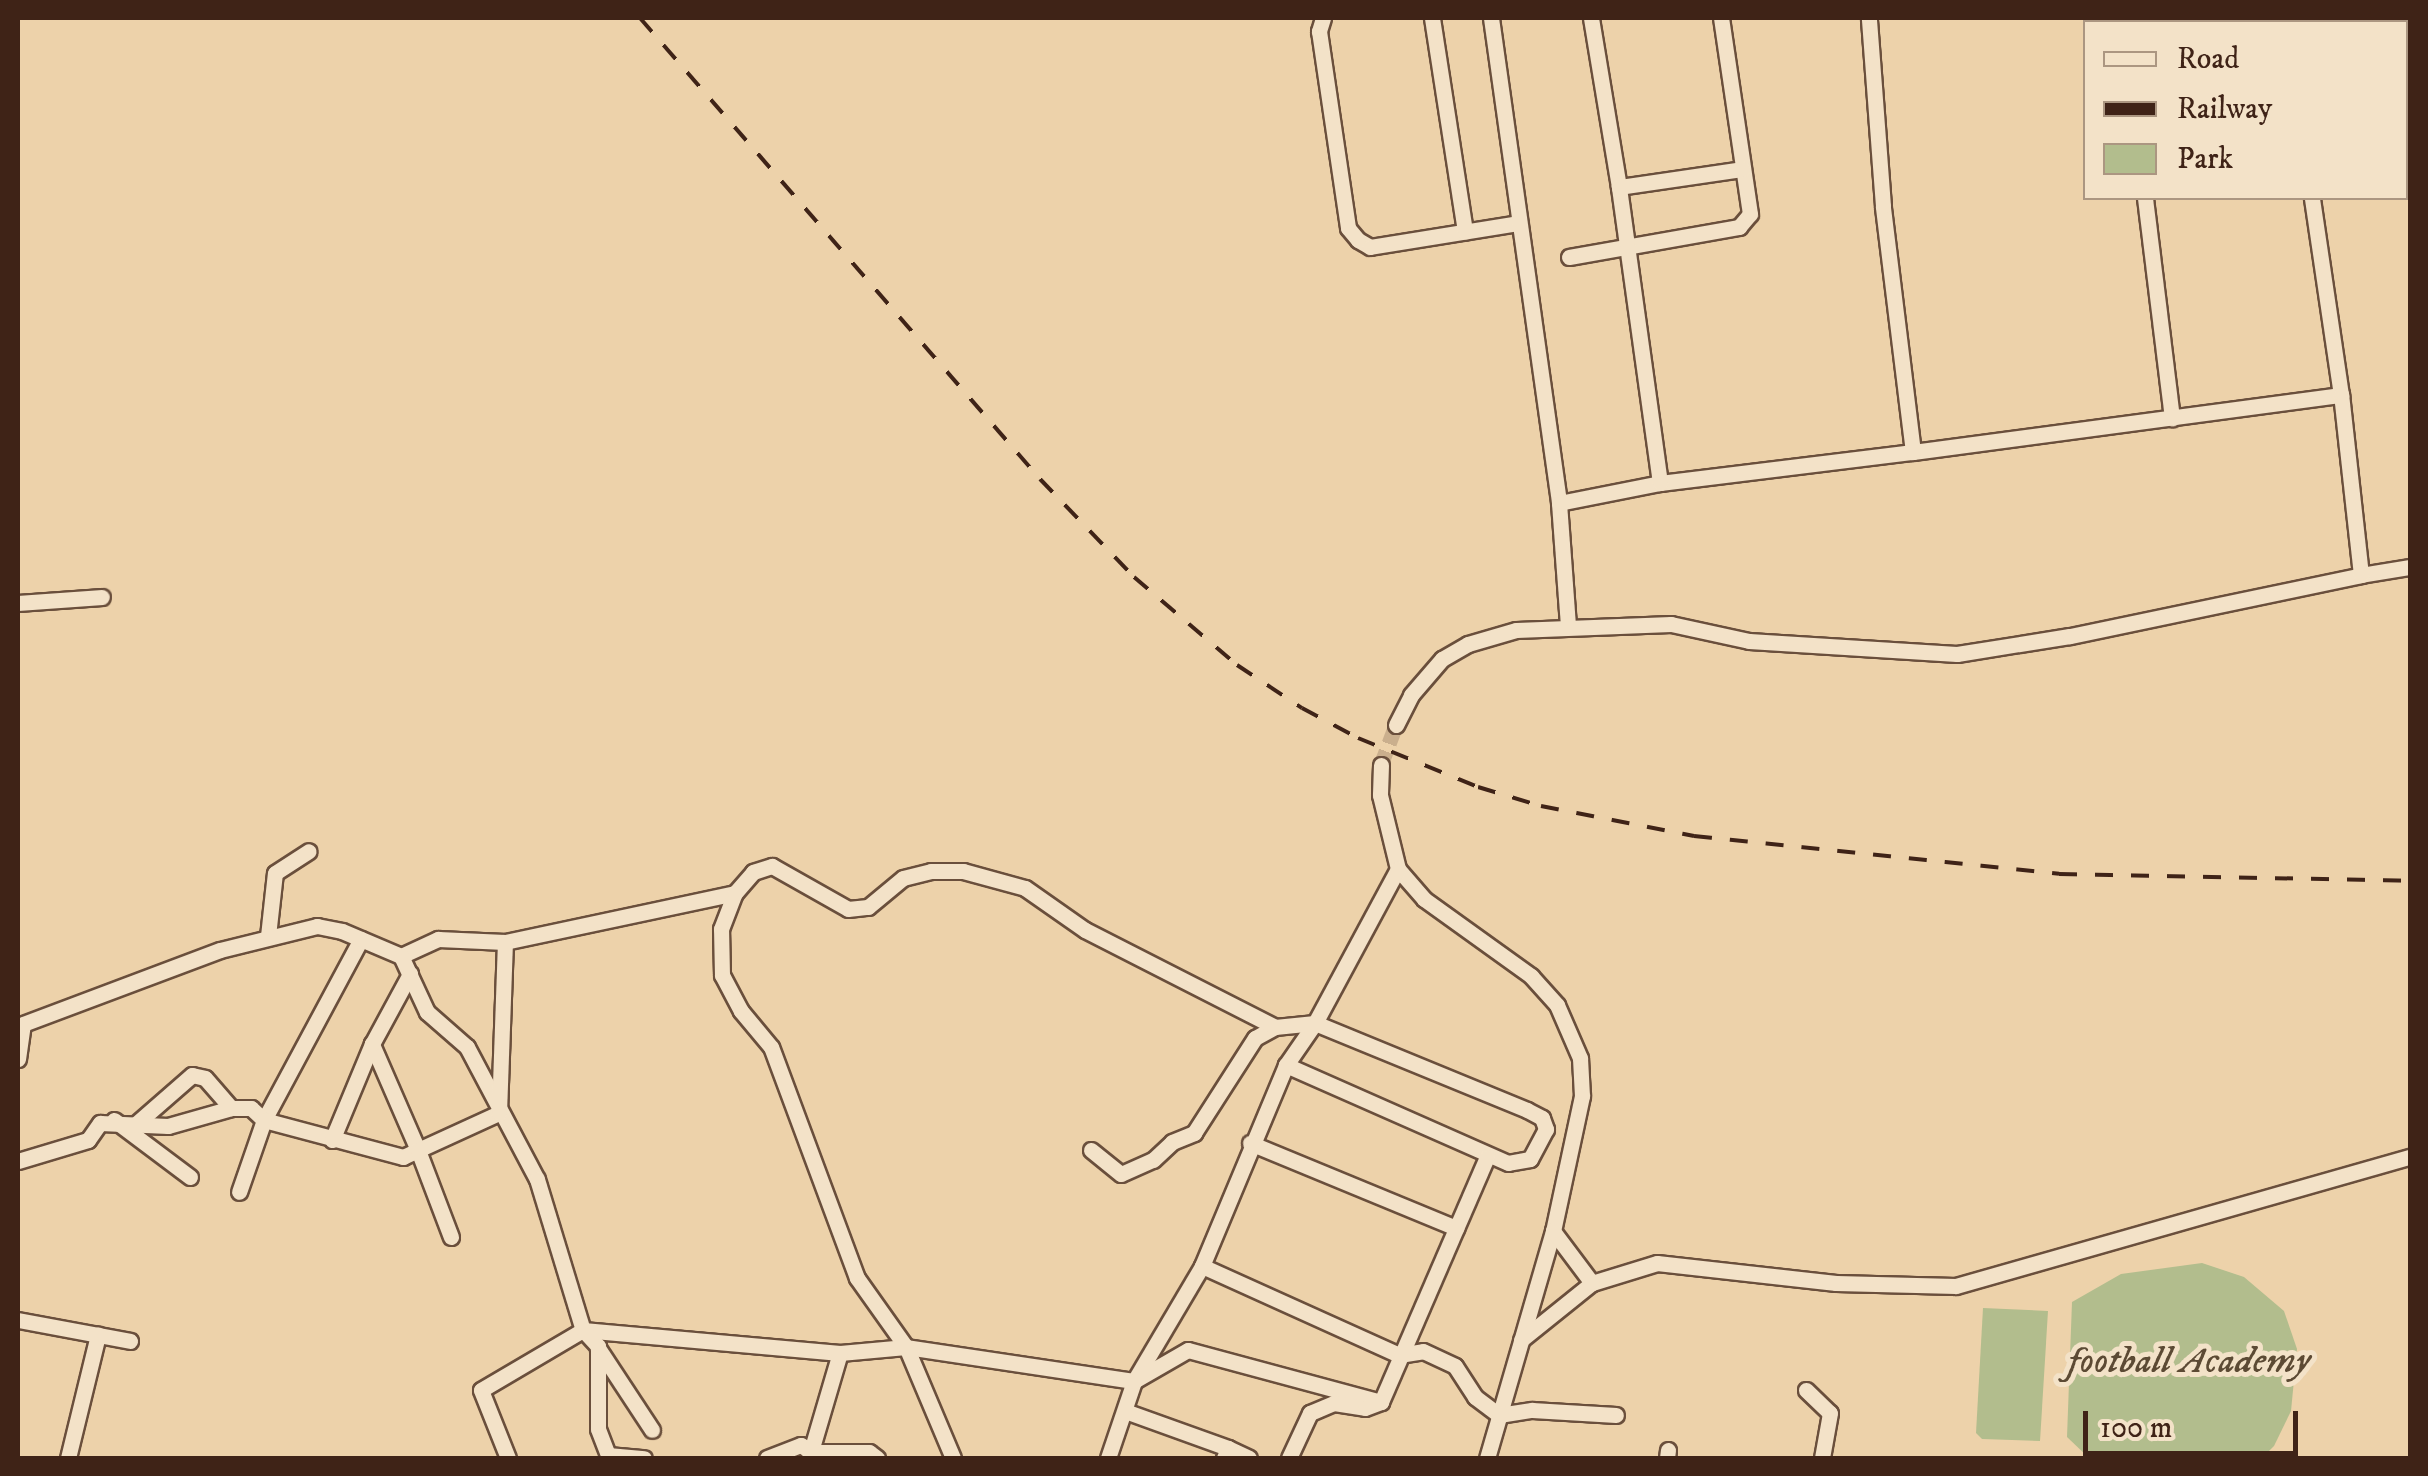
<!DOCTYPE html>
<html>
<head>
<meta charset="utf-8">
<style>
	body { margin:0 }
	#map { position:relative; width:2428px; height:1476px; overflow:hidden; background:#edd2aa; font-family:"IM FELL DW Pica",serif }
	div>[style] { position:absolute }
	.green>* { inset:0; background:#b2bd8d }
	.minor-tunnel>* { height:15px; margin-top:-7.5px; transform-origin:0; background:repeating-linear-gradient(90deg,#caaf8d 0 15px,transparent 0 23px) }
	.roads { filter:drop-shadow(2px 0 #6a4f3c) drop-shadow(-2px 0 #6a4f3c) drop-shadow(0 2px #6a4f3c) drop-shadow(0 -2px #6a4f3c) }
	.minor>* { height:15px; margin:-7.5px; padding:0 7.5px; transform-origin:7.5px; border-radius:7.5px; background:#f3e2c8 }
	.rail>* { height:4px; margin-top:-2px; transform-origin:0; background:repeating-linear-gradient(90deg,#3f2317 0 18px,transparent 0 36px) }
	span { translate:-50% -50%; white-space:nowrap; text-align:center; line-height:1.15; -webkit-text-stroke:10px #f3e2c8; paint-order:stroke }
	.park-label { font-size:38px; color:#5c4a34; font-style:italic }
	.frame { position:absolute; inset:0; border:20px solid #3f2317; pointer-events:none }
	.legend { position:absolute; left:2083px; top:20px; width:325px; height:180px; box-sizing:border-box; background:#f3e2c8; border:2px solid #ab9681; margin:0; padding:12px 18px; list-style:none; font-size:30px; color:#3f2317 }
	.legend li { display:flex; align-items:center; gap:20px; height:50px }
	.legend b { width:50px; border:2px solid #ab9681 }
	.scale { position:absolute; left:2083px; top:1411px; width:215px; height:45px; box-sizing:border-box; border:5px solid #3f2317; border-top:0; padding-left:12px; font-size:30px; line-height:35px; white-space:nowrap; color:#3f2317; -webkit-text-stroke:8px #f3e2c8; paint-order:stroke }
</style>
</head>
<body>
<div id="map">
	<div class="green">
		<i style="clip-path:polygon(2202px 1263px,2244px 1277px,2284px 1311px,2297px 1349px,2291px 1411px,2274px 1446px,2262px 1458px,2089px 1458px,2067px 1437px,2072px 1302px,2121px 1274px)"></i>
		<i style="clip-path:polygon(1983px 1308px,2048px 1311px,2040px 1441px,1982px 1439px,1976px 1433px)"></i>
	</div>
	<div class="minor-tunnel">
		<i style="left:1381px;top:765px;width:43px;rotate:-69.4deg"></i>
	</div>
	<div class="roads">
		<div class="minor">
			<i style="left:1323px;top:18px;width:14px;rotate:107deg"></i>
			<i style="left:1319px;top:31px;width:199px;rotate:81.6deg"></i>
			<i style="left:1348px;top:228px;width:16px;rotate:50deg"></i>
			<i style="left:1358px;top:240px;width:14px;rotate:30deg"></i>
			<i style="left:1370px;top:247px;width:150px;rotate:-9.2deg"></i>
			<i style="left:1432px;top:18px;width:216px;rotate:81.2deg"></i>
			<i style="left:1491px;top:18px;width:490px;rotate:82deg"></i>
			<i style="left:1559px;top:503px;width:124px;rotate:85.8deg"></i>
			<i style="left:1591px;top:18px;width:171px;rotate:80.6deg"></i>
			<i style="left:2285px;top:18px;width:4px;rotate:76deg"></i>
			<i style="left:2145px;top:198px;width:222px;rotate:83deg"></i>
			<i style="left:1569px;top:257px;width:173px;rotate:-10deg"></i>
			<i style="left:1739px;top:227px;width:17px;rotate:-50deg"></i>
			<i style="left:1750px;top:214px;width:198px;rotate:-98.4deg"></i>
			<i style="left:1913px;top:452px;width:432px;rotate:-7.6deg"></i>
			<i style="left:2341px;top:395px;width:199px;rotate:-98.4deg"></i>
			<i style="left:1660px;top:483px;width:255px;rotate:-7deg"></i>
			<i style="left:1913px;top:452px;width:248px;rotate:-97deg"></i>
			<i style="left:1883px;top:206px;width:189px;rotate:-94.3deg"></i>
			<i style="left:1559px;top:503px;width:103px;rotate:-11.2deg"></i>
			<i style="left:1660px;top:483px;width:299px;rotate:-97.9deg"></i>
			<i style="left:1619px;top:187px;width:125px;rotate:-8.3deg"></i>
			<i style="left:2361px;top:575px;width:50px;rotate:-9.3deg"></i>
			<i style="left:18px;top:603px;width:84px;rotate:-4.1deg"></i>
			<i style="left:1396px;top:725px;width:34px;rotate:-63deg"></i>
			<i style="left:1411px;top:695px;width:48px;rotate:-49.3deg"></i>
			<i style="left:1442px;top:659px;width:30px;rotate:-30deg"></i>
			<i style="left:1468px;top:644px;width:50px;rotate:-16.3deg"></i>
			<i style="left:1516px;top:630px;width:155px;rotate:-2.2deg"></i>
			<i style="left:1671px;top:624px;width:80px;rotate:12.3deg"></i>
			<i style="left:1749px;top:641px;width:208px;rotate:3.6deg"></i>
			<i style="left:1957px;top:654px;width:114px;rotate:-9.1deg"></i>
			<i style="left:2070px;top:636px;width:297px;rotate:-11.8deg"></i>
			<i style="left:2361px;top:575px;width:181px;rotate:-96.3deg"></i>
			<i style="left:1381px;top:765px;width:30px;rotate:92deg"></i>
			<i style="left:1380px;top:795px;width:76px;rotate:76.3deg"></i>
			<i style="left:1398px;top:869px;width:40px;rotate:49deg"></i>
			<i style="left:1424px;top:899px;width:132px;rotate:35.7deg"></i>
			<i style="left:1531px;top:976px;width:39px;rotate:48deg"></i>
			<i style="left:1557px;top:1005px;width:58px;rotate:66.5deg"></i>
			<i style="left:1580px;top:1058px;width:38px;rotate:87deg"></i>
			<i style="left:1582px;top:1096px;width:138px;rotate:102.1deg"></i>
			<i style="left:1553px;top:1231px;width:236px;rotate:106.2deg"></i>
			<i style="left:268px;top:936px;width:63px;rotate:-83.7deg"></i>
			<i style="left:275px;top:873px;width:40px;rotate:-32.9deg"></i>
			<i style="left:361px;top:939px;width:205px;rotate:118.2deg"></i>
			<i style="left:264px;top:1120px;width:144px;rotate:14.9deg"></i>
			<i style="left:403px;top:1157px;width:17px;rotate:-25deg"></i>
			<i style="left:418px;top:1150px;width:116px;rotate:-113.5deg"></i>
			<i style="left:401px;top:956px;width:41px;rotate:-24.7deg"></i>
			<i style="left:438px;top:939px;width:67px;rotate:2.6deg"></i>
			<i style="left:505px;top:942px;width:235px;rotate:-12deg"></i>
			<i style="left:18px;top:1059px;width:35px;rotate:-82deg"></i>
			<i style="left:23px;top:1024px;width:210px;rotate:-20.6deg"></i>
			<i style="left:220px;top:950px;width:100px;rotate:-13.9deg"></i>
			<i style="left:317px;top:926px;width:25px;rotate:11deg"></i>
			<i style="left:342px;top:931px;width:64px;rotate:23deg"></i>
			<i style="left:401px;top:956px;width:62px;rotate:65.1deg"></i>
			<i style="left:427px;top:1012px;width:53px;rotate:41.2deg"></i>
			<i style="left:467px;top:1047px;width:149px;rotate:62.1deg"></i>
			<i style="left:537px;top:1179px;width:158px;rotate:73.1deg"></i>
			<i style="left:583px;top:1330px;width:258px;rotate:5.1deg"></i>
			<i style="left:840px;top:1353px;width:66px;rotate:-5.2deg"></i>
			<i style="left:906px;top:1347px;width:231px;rotate:8.5deg"></i>
			<i style="left:1134px;top:1381px;width:134px;rotate:-59.4deg"></i>
			<i style="left:1202px;top:1266px;width:218px;rotate:-67.3deg"></i>
			<i style="left:1286px;top:1065px;width:51px;rotate:-55.4deg"></i>
			<i style="left:1315px;top:1023px;width:175px;rotate:-61.7deg"></i>
			<i style="left:114px;top:1120px;width:95px;rotate:36.9deg"></i>
			<i style="left:137px;top:1123px;width:73px;rotate:-41.1deg"></i>
			<i style="left:192px;top:1075px;width:13px;rotate:13deg"></i>
			<i style="left:205px;top:1078px;width:40px;rotate:49deg"></i>
			<i style="left:332px;top:1140px;width:104px;rotate:-67.4deg"></i>
			<i style="left:372px;top:1044px;width:80px;rotate:-61.5deg"></i>
			<i style="left:1250px;top:1143px;width:223px;rotate:22.4deg"></i>
			<i style="left:1091px;top:1150px;width:38px;rotate:39deg"></i>
			<i style="left:1121px;top:1174px;width:35px;rotate:-24deg"></i>
			<i style="left:1153px;top:1160px;width:26px;rotate:-43deg"></i>
			<i style="left:1172px;top:1142px;width:24px;rotate:-22deg"></i>
			<i style="left:1194px;top:1133px;width:113px;rotate:-57.3deg"></i>
			<i style="left:1255px;top:1038px;width:23px;rotate:-29deg"></i>
			<i style="left:18px;top:1161px;width:73px;rotate:-16.7deg"></i>
			<i style="left:88px;top:1140px;width:21px;rotate:-55deg"></i>
			<i style="left:100px;top:1123px;width:68px;rotate:2.5deg"></i>
			<i style="left:168px;top:1126px;width:66px;rotate:-15.9deg"></i>
			<i style="left:231px;top:1108px;width:20px"></i>
			<i style="left:251px;top:1108px;width:18px;rotate:43deg"></i>
			<i style="left:264px;top:1120px;width:76px;rotate:109.1deg"></i>
			<i style="left:451px;top:1237px;width:93px;rotate:-110.8deg"></i>
			<i style="left:418px;top:1150px;width:89px;rotate:-24.6deg"></i>
			<i style="left:499px;top:1113px;width:171px;rotate:-88deg"></i>
			<i style="left:1202px;top:1266px;width:216px;rotate:24.3deg"></i>
			<i style="left:1399px;top:1355px;width:24px;rotate:-9deg"></i>
			<i style="left:1423px;top:1351px;width:35px;rotate:25deg"></i>
			<i style="left:1455px;top:1366px;width:37px;rotate:57deg"></i>
			<i style="left:1475px;top:1397px;width:30px;rotate:37deg"></i>
			<i style="left:1499px;top:1415px;width:33px;rotate:-9deg"></i>
			<i style="left:1532px;top:1410px;width:84px;rotate:3.4deg"></i>
			<i style="left:1592px;top:1283px;width:68px;rotate:-17.1deg"></i>
			<i style="left:1657px;top:1263px;width:180px;rotate:6.4deg"></i>
			<i style="left:1836px;top:1283px;width:120px;rotate:1.4deg"></i>
			<i style="left:1956px;top:1286px;width:472px;rotate:-15.9deg"></i>
			<i style="left:18px;top:1320px;width:114px;rotate:10.6deg"></i>
			<i style="left:1521px;top:1340px;width:91px;rotate:-38.8deg"></i>
			<i style="left:1592px;top:1283px;width:65px;rotate:-126.9deg"></i>
			<i style="left:598px;top:1348px;width:98px;rotate:56.6deg"></i>
			<i style="left:1806px;top:1390px;width:33px;rotate:44deg"></i>
			<i style="left:1830px;top:1413px;width:46px;rotate:100.1deg"></i>
			<i style="left:1125px;top:1411px;width:109px;rotate:19.8deg"></i>
			<i style="left:1228px;top:1448px;width:11px;rotate:112deg"></i>
			<i style="left:1228px;top:1448px;width:23px;rotate:25deg"></i>
			<i style="left:68px;top:1458px;width:127px;rotate:-76.3deg"></i>
			<i style="left:508px;top:1458px;width:73px;rotate:-111.7deg"></i>
			<i style="left:481px;top:1390px;width:118px;rotate:-30.5deg"></i>
			<i style="left:583px;top:1330px;width:22px;rotate:47deg"></i>
			<i style="left:598px;top:1346px;width:83px;rotate:90deg"></i>
			<i style="left:598px;top:1429px;width:28px;rotate:69deg"></i>
			<i style="left:608px;top:1455px;width:36px;rotate:5deg"></i>
			<i style="left:767px;top:1458px;width:36px;rotate:-21deg"></i>
			<i style="left:801px;top:1445px;width:12px;rotate:35deg"></i>
			<i style="left:811px;top:1452px;width:58px"></i>
			<i style="left:869px;top:1452px;width:10px;rotate:37deg"></i>
			<i style="left:809px;top:1458px;width:109px;rotate:-73.6deg"></i>
			<i style="left:953px;top:1458px;width:121px;rotate:-112.9deg"></i>
			<i style="left:906px;top:1347px;width:85px;rotate:-125.4deg"></i>
			<i style="left:857px;top:1278px;width:246px;rotate:-110.4deg"></i>
			<i style="left:771px;top:1047px;width:47px;rotate:-129.8deg"></i>
			<i style="left:741px;top:1011px;width:41px;rotate:-117.8deg"></i>
			<i style="left:722px;top:975px;width:46px;rotate:-91.2deg"></i>
			<i style="left:721px;top:929px;width:39px;rotate:-69deg"></i>
			<i style="left:735px;top:893px;width:28px;rotate:-49deg"></i>
			<i style="left:753px;top:872px;width:20px;rotate:-18deg"></i>
			<i style="left:772px;top:866px;width:87px;rotate:29.5deg"></i>
			<i style="left:848px;top:909px;width:20px;rotate:-6deg"></i>
			<i style="left:868px;top:907px;width:45px;rotate:-39.6deg"></i>
			<i style="left:903px;top:878px;width:29px;rotate:-14deg"></i>
			<i style="left:931px;top:871px;width:32px"></i>
			<i style="left:963px;top:871px;width:64px;rotate:15.3deg"></i>
			<i style="left:1025px;top:888px;width:73px;rotate:35deg"></i>
			<i style="left:1085px;top:930px;width:213px;rotate:27deg"></i>
			<i style="left:1275px;top:1027px;width:40px;rotate:-5.7deg"></i>
			<i style="left:1315px;top:1023px;width:229px;rotate:22.3deg"></i>
			<i style="left:1527px;top:1110px;width:17px;rotate:28deg"></i>
			<i style="left:1542px;top:1118px;width:12px;rotate:70deg"></i>
			<i style="left:1546px;top:1129px;width:34px;rotate:118deg"></i>
			<i style="left:1530px;top:1159px;width:22px;rotate:170deg"></i>
			<i style="left:1508px;top:1163px;width:243px;rotate:-156.2deg"></i>
			<i style="left:1108px;top:1458px;width:81px;rotate:-71.3deg"></i>
			<i style="left:1134px;top:1381px;width:62px;rotate:-29.9deg"></i>
			<i style="left:1188px;top:1350px;width:200px;rotate:15.1deg"></i>
			<i style="left:1381px;top:1402px;width:267px;rotate:-66.6deg"></i>
			<i style="left:1289px;top:1458px;width:50px;rotate:-65deg"></i>
			<i style="left:1310px;top:1413px;width:26px;rotate:-23deg"></i>
			<i style="left:1334px;top:1403px;width:31px;rotate:9deg"></i>
			<i style="left:1365px;top:1408px;width:17px;rotate:-21deg"></i>
			<i style="left:1667px;top:1458px;width:8px;rotate:-83deg"></i>
		</div>
	</div>
	<div class="rail">
		<i style="left:640px;top:18px;width:610px;rotate:49.05deg"></i>
		<i style="left:1040px;top:479px;width:136px;rotate:46.2deg"></i>
		<i style="left:1134px;top:577px;width:135px;rotate:40.5deg"></i>
		<i style="left:1237px;top:665px;width:78px;rotate:33.5deg"></i>
		<i style="left:1302px;top:708px;width:64px;rotate:28.2deg"></i>
		<i style="left:1358px;top:738px;width:130px;rotate:22.2deg"></i>
		<i style="left:1478px;top:787px;width:66px;rotate:16.8deg"></i>
		<i style="left:1541px;top:806px;width:156px;rotate:11.1deg"></i>
		<i style="left:1694px;top:836px;width:367px;rotate:5.9deg"></i>
		<i style="left:2059px;top:874px;width:351px;rotate:1.1deg"></i>
	</div>
	<div class="park-label">
		<span style="left:2189px;top:1362px">football Academy</span>
	</div>
	<div class="frame"></div>
	<ul class="legend">
	<li><b style="height:12px;background:#f3e2c8"></b>Road</li>
	<li><b style="height:12px;background:#3f2317"></b>Railway</li>
	<li><b style="height:28px;background:#b2bd8d"></b>Park</li>
	</ul>
	<div class="scale">100 m</div>
</div>
</body>
</html>
